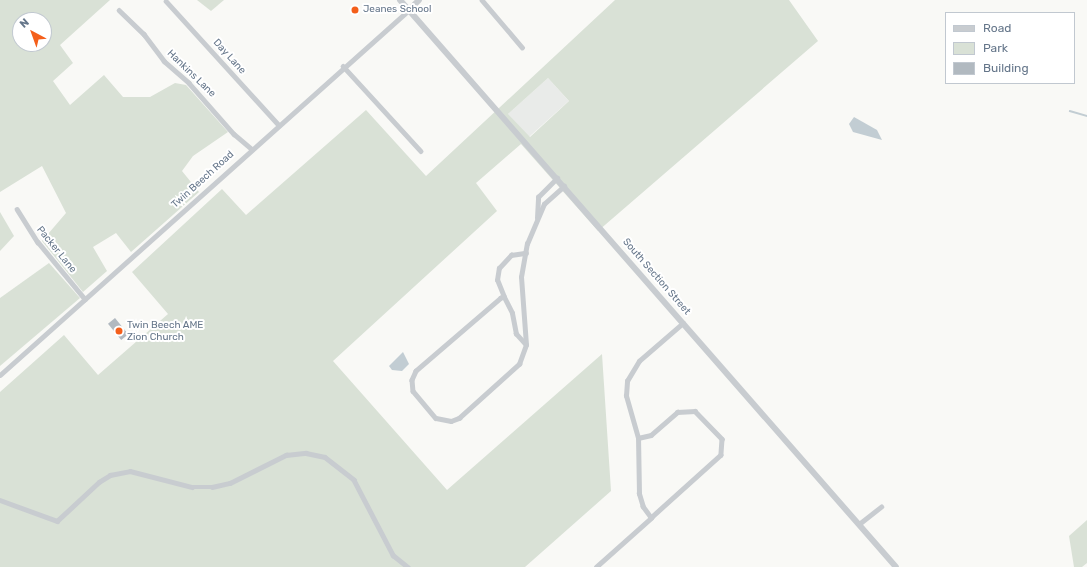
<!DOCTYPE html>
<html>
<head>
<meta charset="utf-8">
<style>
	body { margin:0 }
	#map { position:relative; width:1087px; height:567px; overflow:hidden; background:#f9f9f6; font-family:Rubik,sans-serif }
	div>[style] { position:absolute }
	.built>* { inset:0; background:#e9ebe9; transform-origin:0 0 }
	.green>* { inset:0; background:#d9e1d6 }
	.water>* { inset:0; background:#c2cdd3 }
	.stream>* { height:1.5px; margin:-0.75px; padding:0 0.75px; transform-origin:0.75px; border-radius:0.75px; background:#c2cdd3 }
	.building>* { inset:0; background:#b1b9c0; transform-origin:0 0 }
	.minor>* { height:4.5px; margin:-2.25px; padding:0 2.25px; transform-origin:2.25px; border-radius:2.25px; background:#c8ccd0 }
	.tertiary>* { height:6px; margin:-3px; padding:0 3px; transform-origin:3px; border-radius:3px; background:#c8ccd0 }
	.dots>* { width:11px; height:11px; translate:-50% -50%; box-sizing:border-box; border:2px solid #fff; border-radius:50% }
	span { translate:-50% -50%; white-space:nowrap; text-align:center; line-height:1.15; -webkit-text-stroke:4px #fff; paint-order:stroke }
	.poi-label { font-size:10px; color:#65768a }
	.left { translate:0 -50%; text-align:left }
	.street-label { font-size:10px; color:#65768a }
	.legend { position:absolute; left:945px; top:12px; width:130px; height:72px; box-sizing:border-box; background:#fff; border:1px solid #c1c8d0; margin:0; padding:5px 7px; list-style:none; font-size:12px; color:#65768a }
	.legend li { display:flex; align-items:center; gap:8px; height:20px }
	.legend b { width:20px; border:1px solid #c1c8d0 }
	.north { position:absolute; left:12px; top:12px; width:40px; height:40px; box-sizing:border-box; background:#fff; border:1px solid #c1c8d0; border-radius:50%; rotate:319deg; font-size:11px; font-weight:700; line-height:16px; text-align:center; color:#65768a }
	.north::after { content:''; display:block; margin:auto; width:14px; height:18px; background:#f45f1b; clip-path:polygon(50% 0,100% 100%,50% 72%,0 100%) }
</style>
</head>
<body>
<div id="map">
	<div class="built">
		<i style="left:548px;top:78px;width:31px;height:54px;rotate:48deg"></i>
	</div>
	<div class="green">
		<i style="clip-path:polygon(evenodd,0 0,110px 0,60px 45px,73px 63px,53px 81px,70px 105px,104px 75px,123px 97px,150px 97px,175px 83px,186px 85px,228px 132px,193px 156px,182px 171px,199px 192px,131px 252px,116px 233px,93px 247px,107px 271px,83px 292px,42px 241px,66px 213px,42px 166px,0 192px,0 0,20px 20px,44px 20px,44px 44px,20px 44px,20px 20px)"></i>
		<i style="clip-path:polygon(197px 0,224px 0,211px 11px)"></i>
		<i style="clip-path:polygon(evenodd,615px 0,789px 0,818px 41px,598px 231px,521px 144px,476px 183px,497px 211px,333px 361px,447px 490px,602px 354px,611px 491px,525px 567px,0 567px,0 392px,64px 335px,98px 375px,168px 314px,132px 272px,222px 189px,246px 215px,366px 110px,426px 176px,615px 0,548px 78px,569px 101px,530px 137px,508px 114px,548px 78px)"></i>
		<i style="clip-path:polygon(0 212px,14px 236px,0 251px)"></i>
		<i style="clip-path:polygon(49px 263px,80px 298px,0 366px,0 298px)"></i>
		<i style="clip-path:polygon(1087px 520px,1087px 563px,1082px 567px,1074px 567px,1069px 536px)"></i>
	</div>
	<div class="water">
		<i style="clip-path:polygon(854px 117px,877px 130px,882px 140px,853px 132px,849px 124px)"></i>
		<i style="clip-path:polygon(403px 352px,409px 364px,402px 371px,392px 370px,389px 366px)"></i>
	</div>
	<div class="stream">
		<i style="left:1070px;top:111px;width:18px;rotate:16deg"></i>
	</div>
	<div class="building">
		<i style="left:115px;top:318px;width:21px;height:9px;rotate:51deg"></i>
	</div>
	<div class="minor">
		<i style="left:482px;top:0;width:62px;rotate:49.6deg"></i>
		<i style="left:166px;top:1px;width:168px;rotate:47.7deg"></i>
		<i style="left:119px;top:10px;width:35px;rotate:44deg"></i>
		<i style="left:144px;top:34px;width:34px;rotate:53deg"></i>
		<i style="left:164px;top:61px;width:33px;rotate:41deg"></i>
		<i style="left:189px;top:83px;width:68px;rotate:48.6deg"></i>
		<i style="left:234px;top:134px;width:23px;rotate:40deg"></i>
		<i style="left:343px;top:66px;width:115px;rotate:47.5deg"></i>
		<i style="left:17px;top:209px;width:39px;rotate:58deg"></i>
		<i style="left:38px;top:242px;width:74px;rotate:50.5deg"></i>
		<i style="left:537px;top:218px;width:21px;rotate:-87deg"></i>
		<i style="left:538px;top:197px;width:27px;rotate:-45deg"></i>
		<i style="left:504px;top:297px;width:18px;rotate:-112deg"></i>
		<i style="left:497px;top:280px;width:12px;rotate:-81deg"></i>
		<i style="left:499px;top:268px;width:18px;rotate:-47deg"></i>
		<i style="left:511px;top:255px;width:15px;rotate:-8deg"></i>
		<i style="left:526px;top:345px;width:15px;rotate:-132deg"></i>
		<i style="left:516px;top:334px;width:21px;rotate:-101deg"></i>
		<i style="left:512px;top:313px;width:18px;rotate:-117deg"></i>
		<i style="left:504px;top:297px;width:3px;rotate:162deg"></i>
		<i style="left:501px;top:298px;width:112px;rotate:139.3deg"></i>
		<i style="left:416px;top:371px;width:10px;rotate:114deg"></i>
		<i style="left:412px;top:380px;width:11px;rotate:85deg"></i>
		<i style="left:413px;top:391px;width:35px;rotate:50deg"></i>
		<i style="left:436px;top:418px;width:15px;rotate:11deg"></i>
		<i style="left:451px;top:421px;width:9px;rotate:-21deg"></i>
		<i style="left:459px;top:418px;width:81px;rotate:-42deg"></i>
		<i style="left:519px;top:364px;width:20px;rotate:-70deg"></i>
		<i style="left:526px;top:345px;width:68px;rotate:-94.2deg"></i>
		<i style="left:521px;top:277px;width:34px;rotate:-80deg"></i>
		<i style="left:527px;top:244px;width:43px;rotate:-67deg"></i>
		<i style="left:544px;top:204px;width:27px;rotate:-42deg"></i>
		<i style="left:0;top:375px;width:548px;rotate:-41.75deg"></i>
		<i style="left:638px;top:438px;width:13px;rotate:-13deg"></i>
		<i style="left:651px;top:435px;width:35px;rotate:-41deg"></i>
		<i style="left:677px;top:412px;width:18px;rotate:-3deg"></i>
		<i style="left:695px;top:411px;width:39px;rotate:46deg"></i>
		<i style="left:722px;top:439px;width:16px;rotate:94deg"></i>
		<i style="left:721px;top:455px;width:94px;rotate:138deg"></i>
		<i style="left:651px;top:518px;width:14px;rotate:-126deg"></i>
		<i style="left:643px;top:507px;width:14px;rotate:-107deg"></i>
		<i style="left:639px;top:494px;width:56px;rotate:-91deg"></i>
		<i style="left:638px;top:438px;width:44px;rotate:-105.9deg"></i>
		<i style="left:626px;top:396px;width:15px;rotate:-86deg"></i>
		<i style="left:627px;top:381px;width:23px;rotate:-59deg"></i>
		<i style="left:639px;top:361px;width:58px;rotate:-40.8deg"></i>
		<i style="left:0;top:500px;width:61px;rotate:20.2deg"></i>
		<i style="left:57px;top:521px;width:57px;rotate:-42.9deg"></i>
		<i style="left:99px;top:482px;width:13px;rotate:-32deg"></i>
		<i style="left:110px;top:475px;width:20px;rotate:-11deg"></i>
		<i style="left:130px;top:471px;width:64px;rotate:14.5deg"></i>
		<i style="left:192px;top:487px;width:20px"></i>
		<i style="left:212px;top:487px;width:18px;rotate:-13deg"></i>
		<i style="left:230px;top:483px;width:63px;rotate:-26.6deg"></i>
		<i style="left:286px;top:455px;width:20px;rotate:-6deg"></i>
		<i style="left:306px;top:453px;width:19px;rotate:12deg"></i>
		<i style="left:325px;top:457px;width:37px;rotate:38deg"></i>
		<i style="left:354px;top:480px;width:85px;rotate:62.5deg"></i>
		<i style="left:393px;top:555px;width:19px;rotate:39deg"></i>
		<i style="left:859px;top:524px;width:28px;rotate:-38deg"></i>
		<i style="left:596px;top:567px;width:74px;rotate:-41.7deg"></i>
	</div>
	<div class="tertiary">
		<i style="left:400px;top:0;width:753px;rotate:48.82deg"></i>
		<i style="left:409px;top:10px;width:14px;rotate:-45deg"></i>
	</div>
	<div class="dots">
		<i style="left:355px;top:10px;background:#f45f1b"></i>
		<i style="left:119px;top:331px;background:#f45f1b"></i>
	</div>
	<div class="poi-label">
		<span class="left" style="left:363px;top:10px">Jeanes School</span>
		<span class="left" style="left:127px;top:331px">Twin Beech AME<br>Zion Church</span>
	</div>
	<div class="street-label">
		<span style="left:229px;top:57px;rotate:48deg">Day Lane</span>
		<span style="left:191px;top:74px;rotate:44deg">Hankins Lane</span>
		<span style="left:203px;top:180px;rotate:-42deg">Twin Beech Road</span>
		<span style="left:56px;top:250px;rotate:51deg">Packer Lane</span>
		<span style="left:656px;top:277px;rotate:49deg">South Section Street</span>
	</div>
	<ul class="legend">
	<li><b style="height:5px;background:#c8ccd0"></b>Road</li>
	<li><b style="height:11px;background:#d9e1d6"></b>Park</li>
	<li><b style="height:11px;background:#b1b9c0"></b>Building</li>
	</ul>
	<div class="north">N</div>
</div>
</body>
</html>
